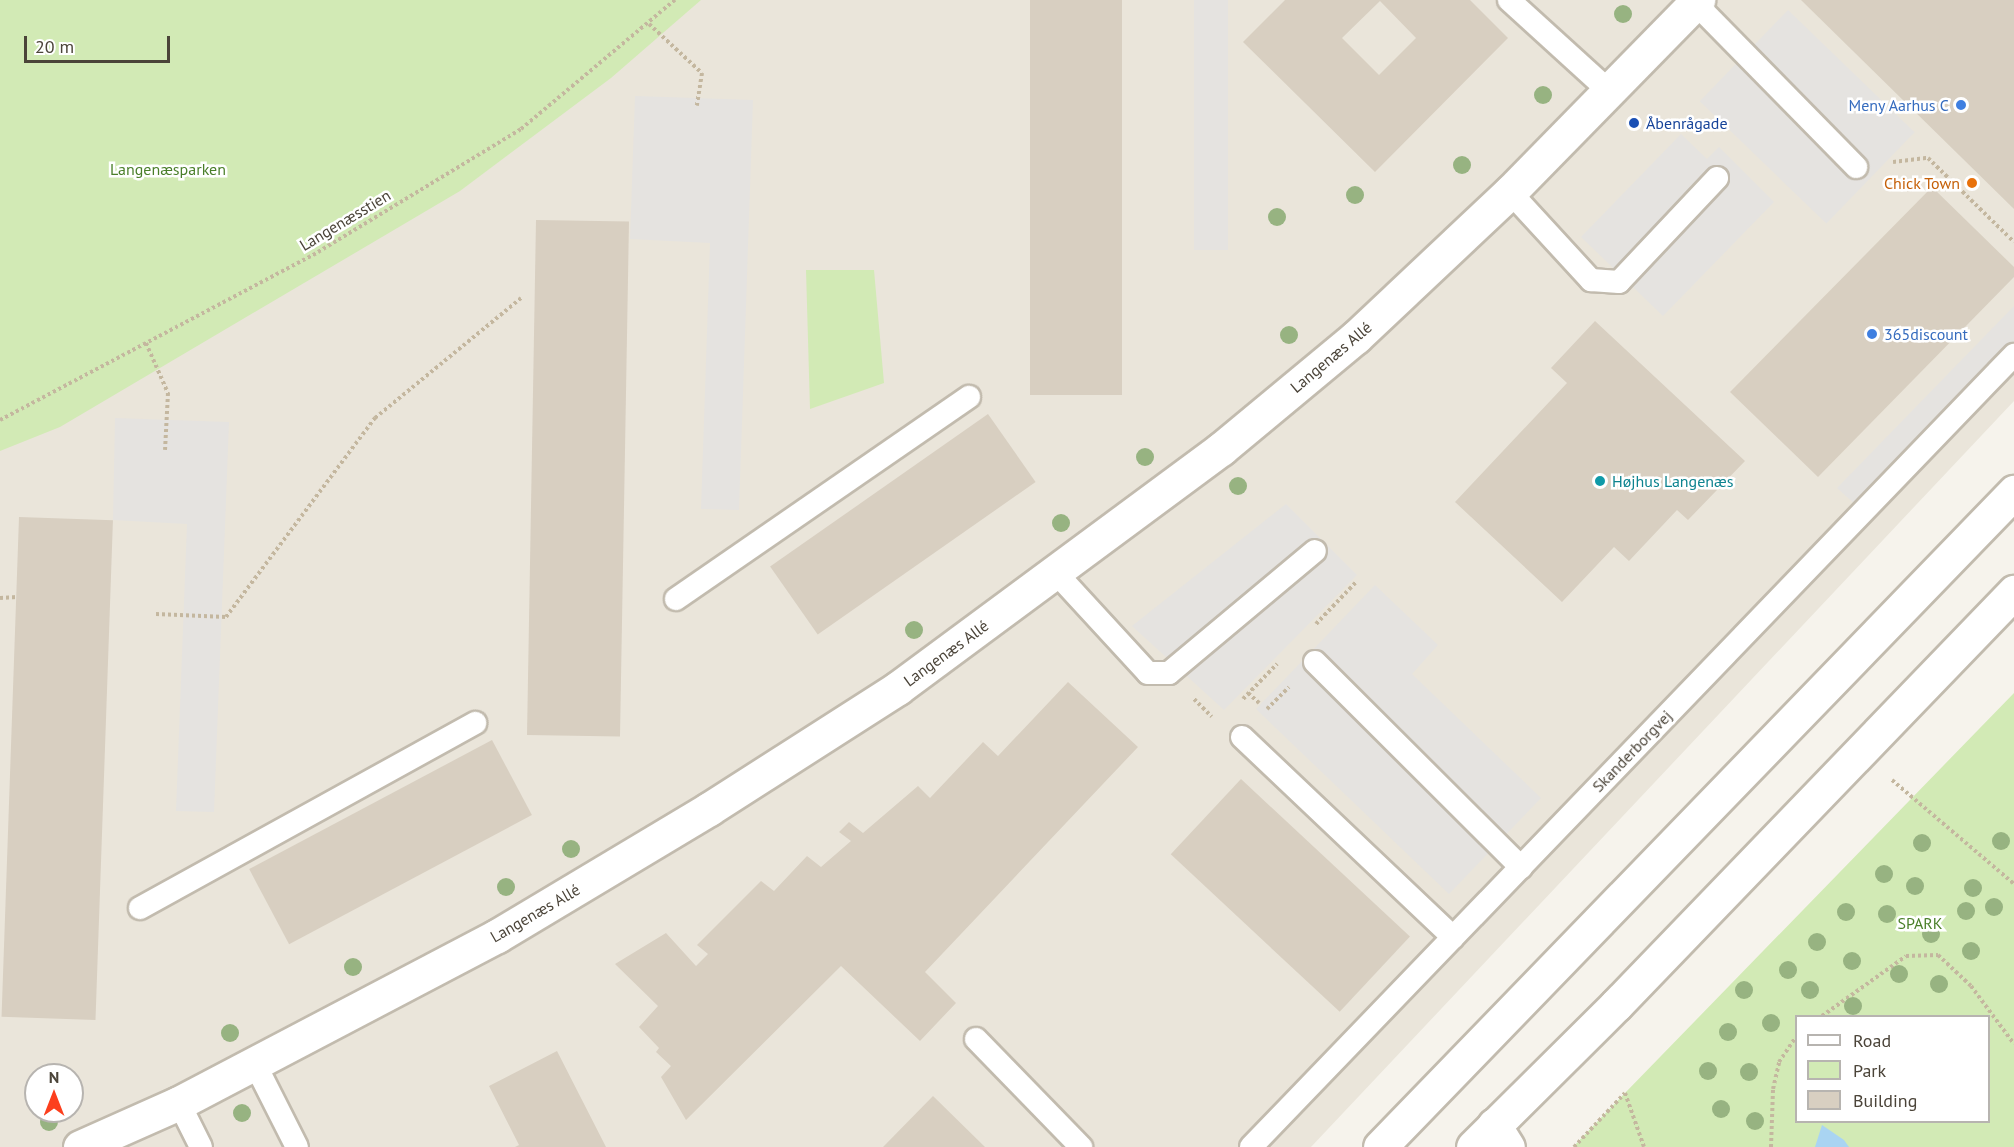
<!DOCTYPE html>
<html>
<head>
<meta charset="utf-8">
<style>
	body { margin:0 }
	#map { position:relative; width:2014px; height:1147px; overflow:hidden; background:#f6f3ec; font-family:"PT Sans",sans-serif }
	div>[style] { position:absolute }
	.residential>* { inset:0; background:#eae5da }
	.green>* { inset:0; background:#d2eab5 }
	.parking>* { inset:0; background:#e5e3e0; transform-origin:0 0 }
	.water>* { inset:0; background:#a9d4f2 }
	.building>* { inset:0; background:#d8cfc1; transform-origin:0 0 }
	.path>* { height:4px; margin-top:-2px; transform-origin:0; background:repeating-linear-gradient(90deg,#c4b79f 0 3px,transparent 0 6px) }
	.roads { filter:drop-shadow(2px 0 #c2bbae) drop-shadow(-2px 0 #c2bbae) drop-shadow(0 2px #c2bbae) drop-shadow(0 -2px #c2bbae) }
	.service>* { height:22px; margin:-11px; padding:0 11px; transform-origin:11px; border-radius:11px; background:#fff }
	.minor>* { height:33px; margin:-16.5px; padding:0 16.5px; transform-origin:16.5px; border-radius:16.5px; background:#fff }
	.tertiary>* { height:33px; margin:-16.5px; padding:0 16.5px; transform-origin:16.5px; border-radius:16.5px; background:#fff }
	.trees>* { width:18px; height:18px; margin:-9px; border-radius:50%; background:#97b381 }
	.dots>* { width:16px; height:16px; translate:-50% -50%; box-sizing:border-box; border:3px solid #fff; border-radius:50% }
	span { translate:-50% -50%; white-space:nowrap; text-align:center; line-height:1.15; -webkit-text-stroke:5px #fff; paint-order:stroke }
	.shop-label { font-size:16px; color:#366cbe }
	.right { translate:-100% -50%; text-align:right }
	.left { translate:0 -50%; text-align:left }
	.transit-label { font-size:16px; color:#164399 }
	.park-label { font-size:16px; color:#4a7f2a }
	.food-label { font-size:16px; color:#c56008 }
	.street-label { font-size:16px; color:#4b4439 }
	.culture-label { font-size:16px; color:#0d838f }
	.legend { position:absolute; left:1795px; top:1015px; width:195px; height:108px; box-sizing:border-box; background:#fff; border:2px solid #b7b4b0; margin:0; padding:8px 10px; list-style:none; font-size:18px; color:#4b4439 }
	.legend li { display:flex; align-items:center; gap:12px; height:30px }
	.legend b { width:30px; border:2px solid #b7b4b0 }
	.north { position:absolute; left:24px; top:1063px; width:60px; height:60px; box-sizing:border-box; background:#fff; border:2px solid #b7b4b0; border-radius:50%; rotate:0deg; font-size:16px; font-weight:700; line-height:24px; text-align:center; color:#4b4439 }
	.north::after { content:''; display:block; margin:auto; width:21px; height:27px; background:#fc3f1d; clip-path:polygon(50% 0,100% 100%,50% 72%,0 100%) }
	.scale { position:absolute; left:24px; top:36px; width:146px; height:27px; box-sizing:border-box; border:3px solid #4b4439; border-top:0; padding-left:8px; font-size:18px; line-height:21px; white-space:nowrap; color:#4b4439; -webkit-text-stroke:4px #fff; paint-order:stroke }
</style>
</head>
<body>
<div id="map">
	<div class="residential">
		<i style="clip-path:polygon(evenodd,0 0,2014px 0,2014px 401px,1311px 1147px,0 1147px,0 0,36px 1075px,72px 1075px,72px 1111px,36px 1111px,36px 1075px)"></i>
	</div>
	<div class="green">
		<i style="clip-path:polygon(0 0,701px 0,611px 78px,460px 191px,60px 427px,0 451px)"></i>
		<i style="clip-path:polygon(806px 270px,874px 270px,884px 383px,810px 409px)"></i>
		<i style="clip-path:polygon(evenodd,2014px 693px,2014px 1147px,1573px 1147px,1625px 1093px,2014px 693px,1796px 1016px,1988px 1016px,1988px 1122px,1796px 1122px,1796px 1016px)"></i>
	</div>
	<div class="parking">
		<i style="left:1194px;top:0;width:34px;height:250px"></i>
		<i style="left:1788px;top:10px;width:176px;height:127px;rotate:44deg"></i>
		<i style="clip-path:polygon(635px 96px,753px 100px,739px 510px,701px 509px,710px 243px,630px 239px)"></i>
		<i style="clip-path:polygon(1681px 134px,1707px 159px,1719px 147px,1774px 202px,1663px 316px,1581px 237px)"></i>
		<i style="clip-path:polygon(2014px 306px,2014px 363px,1867px 515px,1837px 488px)"></i>
		<i style="clip-path:polygon(115px 418px,229px 422px,214px 812px,176px 811px,187px 524px,113px 520px)"></i>
		<i style="clip-path:polygon(1286px 504px,1357px 575px,1224px 710px,1132px 626px)"></i>
		<i style="clip-path:polygon(1375px 585px,1438px 645px,1412px 674px,1541px 798px,1449px 894px,1256px 709px)"></i>
	</div>
	<div class="water">
		<i style="clip-path:polygon(1822px 1125px,1844px 1140px,1849px 1147px,1815px 1147px)"></i>
	</div>
	<div class="building">
		<i style="left:1030px;top:0;width:92px;height:395px"></i>
		<i style="clip-path:polygon(evenodd,1285px 0,1470px 0,1508px 38px,1375px 172px,1243px 42px,1285px 0,1380px 1px,1416px 38px,1379px 75px,1342px 38px,1380px 1px)"></i>
		<i style="clip-path:polygon(1801px 0,2014px 0,2014px 209px)"></i>
		<i style="clip-path:polygon(1932px 187px,2014px 267px,2014px 277px,1818px 477px,1730px 392px)"></i>
		<i style="left:536px;top:220px;width:93px;height:515px;rotate:1deg"></i>
		<i style="clip-path:polygon(1595px 321px,1745px 461px,1688px 520px,1677px 510px,1629px 561px,1614px 547px,1562px 602px,1455px 502px,1567px 383px,1551px 368px)"></i>
		<i style="left:988px;top:414px;width:83px;height:266px;rotate:55deg"></i>
		<i style="left:19px;top:517px;width:94px;height:500px;rotate:2deg"></i>
		<i style="clip-path:polygon(1068px 682px,1138px 747px,925px 972px,956px 1003px,920px 1041px,841px 966px,686px 1120px,661px 1077px,671px 1066px,656px 1052px,659px 1048px,639px 1027px,658px 1006px,615px 964px,666px 933px,696px 966px,708px 954px,697px 945px,761px 881px,774px 891px,807px 856px,821px 867px,851px 841px,839px 832px,849px 822px,863px 833px,918px 786px,930px 798px,983px 742px,998px 756px)"></i>
		<i style="left:492px;top:740px;width:85px;height:275px;rotate:62deg"></i>
		<i style="left:1241px;top:779px;width:231px;height:103px;rotate:43deg"></i>
		<i style="clip-path:polygon(557px 1051px,606px 1147px,515px 1147px,519px 1145px,489px 1086px)"></i>
		<i style="clip-path:polygon(933px 1096px,985px 1147px,883px 1147px)"></i>
	</div>
	<div class="path">
		<i style="left:649px;top:24px;width:72px;rotate:42.8deg"></i>
		<i style="left:702px;top:73px;width:33px;rotate:99deg"></i>
		<i style="left:1893px;top:162px;width:35px;rotate:-7deg"></i>
		<i style="left:1928px;top:158px;width:120px;rotate:44.3deg"></i>
		<i style="left:146px;top:343px;width:55px;rotate:66.3deg"></i>
		<i style="left:168px;top:393px;width:57px;rotate:93deg"></i>
		<i style="left:0;top:420px;width:360px;rotate:-27.8deg"></i>
		<i style="left:318px;top:252px;width:237px;rotate:-31.2deg"></i>
		<i style="left:521px;top:129px;width:201px;rotate:-40deg"></i>
		<i style="left:0;top:598px;width:17px;rotate:-3deg"></i>
		<i style="left:156px;top:614px;width:70px;rotate:2.5deg"></i>
		<i style="left:226px;top:617px;width:249px;rotate:-53.2deg"></i>
		<i style="left:375px;top:418px;width:189px;rotate:-39.4deg"></i>
		<i style="left:1316px;top:624px;width:59px;rotate:-46.4deg"></i>
		<i style="left:1248px;top:693px;width:15px;rotate:42deg"></i>
		<i style="left:1194px;top:699px;width:25px;rotate:45deg"></i>
		<i style="left:1243px;top:699px;width:49px;rotate:-45.8deg"></i>
		<i style="left:1267px;top:709px;width:31px;rotate:-45deg"></i>
		<i style="left:1892px;top:780px;width:160px;rotate:40.4deg"></i>
		<i style="left:1822px;top:1016px;width:103px;rotate:-35.5deg"></i>
		<i style="left:1906px;top:956px;width:32px;rotate:-2deg"></i>
		<i style="left:1938px;top:955px;width:45px;rotate:43.2deg"></i>
		<i style="left:1971px;top:986px;width:72px;rotate:53.4deg"></i>
		<i style="left:1574px;top:1147px;width:74px;rotate:-46.6deg"></i>
		<i style="left:1625px;top:1093px;width:57px;rotate:70.6deg"></i>
		<i style="left:1771px;top:1147px;width:58px;rotate:-88deg"></i>
		<i style="left:1773px;top:1089px;width:28px;rotate:-77deg"></i>
		<i style="left:1779px;top:1062px;width:30px;rotate:-56deg"></i>
	</div>
	<div class="roads">
		<div class="service">
			<i style="left:1509px;top:0;width:135px;rotate:42.3deg"></i>
			<i style="left:1695px;top:3px;width:230px;rotate:45.5deg"></i>
			<i style="left:1510px;top:192px;width:120px;rotate:47.4deg"></i>
			<i style="left:1591px;top:280px;width:28px;rotate:4deg"></i>
			<i style="left:1619px;top:282px;width:143px;rotate:-46.7deg"></i>
			<i style="left:1057px;top:574px;width:134px;rotate:47.4deg"></i>
			<i style="left:1148px;top:673px;width:21px"></i>
			<i style="left:1169px;top:673px;width:190px;rotate:-39.9deg"></i>
			<i style="left:676px;top:599px;width:356px;rotate:-34.6deg"></i>
			<i style="left:1315px;top:662px;width:291px;rotate:44.9deg"></i>
			<i style="left:1242px;top:737px;width:291px;rotate:43.5deg"></i>
			<i style="left:140px;top:908px;width:383px;rotate:-28.9deg"></i>
			<i style="left:976px;top:1039px;width:151px;rotate:45.8deg"></i>
			<i style="left:254px;top:1062px;width:95px;rotate:63.2deg"></i>
			<i style="left:179px;top:1103px;width:49px;rotate:63.4deg"></i>
			<i style="left:1251px;top:1147px;width:1100px;rotate:-46.07deg"></i>
		</div>
		<div class="minor">
			<i style="left:1494px;top:1125px;width:26px;rotate:58deg"></i>
			<i style="left:80px;top:1147px;width:108px;rotate:-24deg"></i>
			<i style="left:179px;top:1103px;width:359px;rotate:-27.7deg"></i>
			<i style="left:497px;top:936px;width:247px;rotate:-30.9deg"></i>
			<i style="left:709px;top:809px;width:224px;rotate:-32.6deg"></i>
			<i style="left:898px;top:688px;width:402px;rotate:-36.5deg"></i>
			<i style="left:1221px;top:449px;width:175px;rotate:-39.7deg"></i>
			<i style="left:1356px;top:337px;width:212px;rotate:-43.3deg"></i>
			<i style="left:1510px;top:192px;width:269px;rotate:-45.6deg"></i>
		</div>
		<div class="tertiary">
			<i style="left:1380px;top:1147px;width:912px;rotate:-45.93deg"></i>
			<i style="left:1473px;top:1147px;width:202px;rotate:-44.8deg"></i>
			<i style="left:1616px;top:1005px;width:574px;rotate:-46.06deg"></i>
		</div>
	</div>
	<div class="trees">
		<i style="left:1623px;top:14px"></i>
		<i style="left:1543px;top:95px"></i>
		<i style="left:1462px;top:165px"></i>
		<i style="left:1355px;top:195px"></i>
		<i style="left:1277px;top:217px"></i>
		<i style="left:1289px;top:335px"></i>
		<i style="left:1145px;top:457px"></i>
		<i style="left:1238px;top:486px"></i>
		<i style="left:1061px;top:523px"></i>
		<i style="left:914px;top:630px"></i>
		<i style="left:2001px;top:841px"></i>
		<i style="left:1922px;top:843px"></i>
		<i style="left:571px;top:849px"></i>
		<i style="left:1884px;top:874px"></i>
		<i style="left:1915px;top:886px"></i>
		<i style="left:506px;top:887px"></i>
		<i style="left:1973px;top:888px"></i>
		<i style="left:1994px;top:907px"></i>
		<i style="left:1966px;top:911px"></i>
		<i style="left:1846px;top:912px"></i>
		<i style="left:1887px;top:914px"></i>
		<i style="left:1931px;top:934px"></i>
		<i style="left:1817px;top:942px"></i>
		<i style="left:1971px;top:951px"></i>
		<i style="left:1852px;top:961px"></i>
		<i style="left:353px;top:967px"></i>
		<i style="left:1788px;top:970px"></i>
		<i style="left:1899px;top:974px"></i>
		<i style="left:1939px;top:984px"></i>
		<i style="left:1744px;top:990px"></i>
		<i style="left:1810px;top:990px"></i>
		<i style="left:1853px;top:1006px"></i>
		<i style="left:1771px;top:1023px"></i>
		<i style="left:1728px;top:1032px"></i>
		<i style="left:230px;top:1033px"></i>
		<i style="left:1708px;top:1071px"></i>
		<i style="left:1749px;top:1072px"></i>
		<i style="left:1721px;top:1109px"></i>
		<i style="left:242px;top:1113px"></i>
		<i style="left:1755px;top:1121px"></i>
		<i style="left:49px;top:1122px"></i>
	</div>
	<div class="dots">
		<i style="left:1961px;top:105px;background:#3f7fe0"></i>
		<i style="left:1634px;top:123px;background:#1a4fb4"></i>
		<i style="left:1972px;top:183px;background:#e8710a"></i>
		<i style="left:1872px;top:334px;background:#3f7fe0"></i>
		<i style="left:1600px;top:481px;background:#0f9aa8"></i>
	</div>
	<div class="shop-label">
		<span class="right" style="left:1949px;top:105px">Meny Aarhus C</span>
		<span class="left" style="left:1884px;top:334px">365discount</span>
	</div>
	<div class="transit-label">
		<span class="left" style="left:1646px;top:123px">Åbenrågade</span>
	</div>
	<div class="park-label">
		<span style="left:168px;top:169px">Langenæsparken</span>
		<span style="left:1920px;top:923px">SPARK</span>
	</div>
	<div class="food-label">
		<span class="right" style="left:1960px;top:183px">Chick Town</span>
	</div>
	<div class="street-label">
		<span style="left:345px;top:220px;rotate:-31deg">Langenæsstien</span>
		<span style="left:1331px;top:357px;rotate:-40deg">Langenæs Allé</span>
		<span style="left:946px;top:653px;rotate:-36deg">Langenæs Allé</span>
		<span style="left:1632px;top:751px;rotate:-46deg">Skanderborgvej</span>
		<span style="left:535px;top:913px;rotate:-30deg">Langenæs Allé</span>
	</div>
	<div class="culture-label">
		<span class="left" style="left:1612px;top:481px">Højhus Langenæs</span>
	</div>
	<ul class="legend">
	<li><b style="height:8px;background:#fff"></b>Road</li>
	<li><b style="height:16px;background:#d2eab5"></b>Park</li>
	<li><b style="height:16px;background:#d8cfc1"></b>Building</li>
	</ul>
	<div class="north">N</div>
	<div class="scale">20 m</div>
</div>
</body>
</html>
